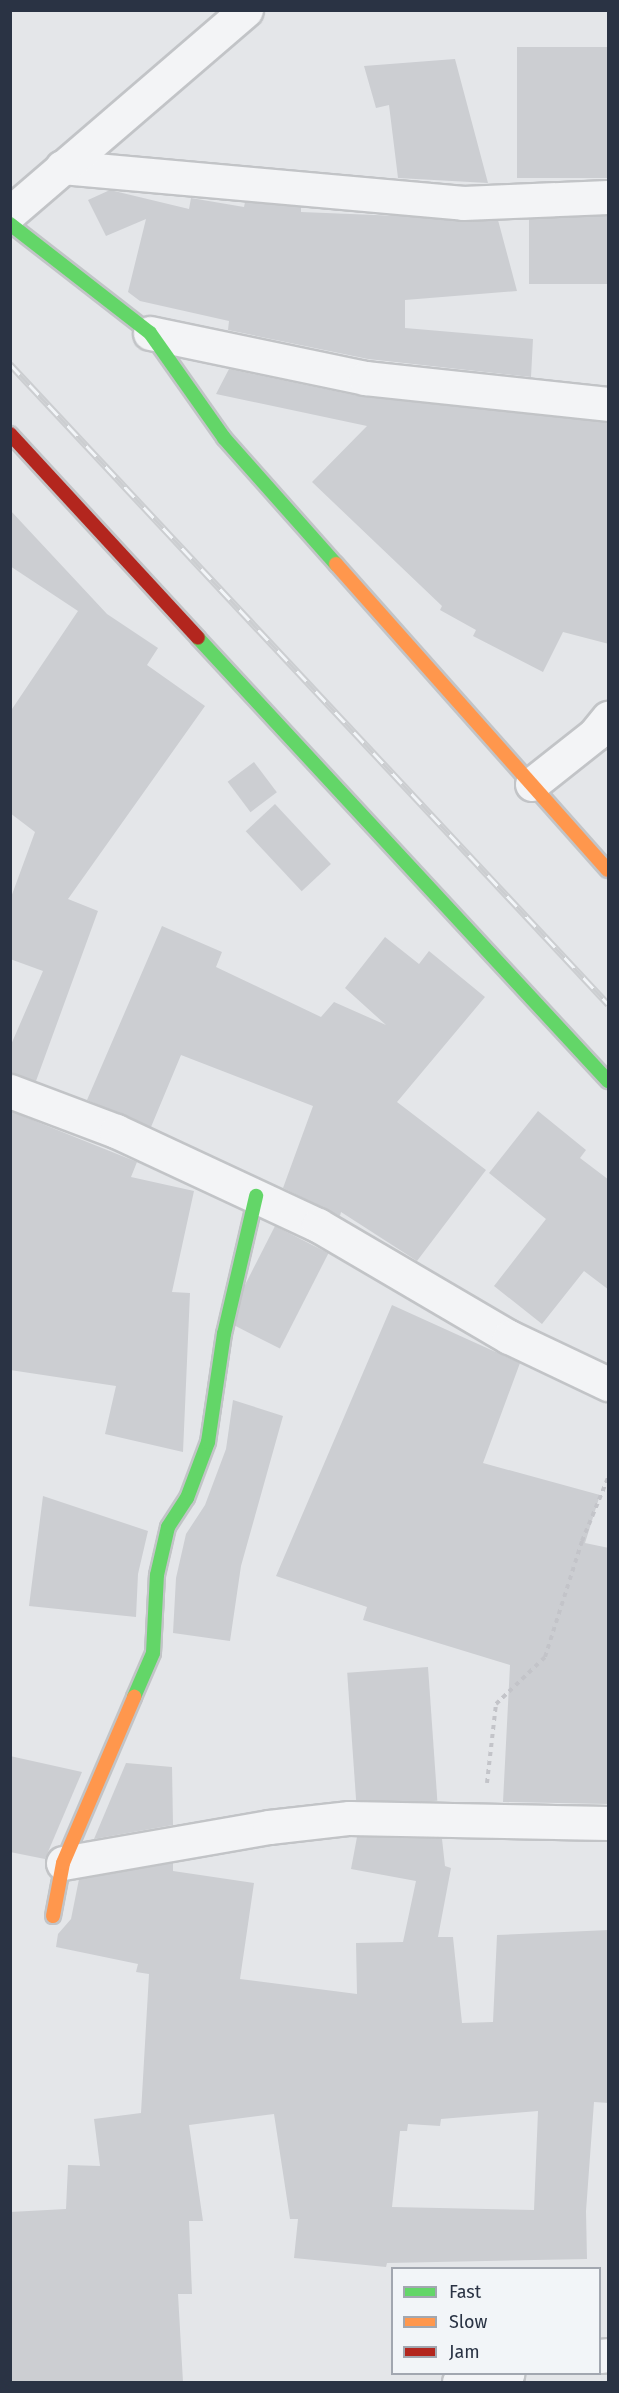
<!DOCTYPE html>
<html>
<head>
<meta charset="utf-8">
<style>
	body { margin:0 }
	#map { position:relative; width:619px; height:2393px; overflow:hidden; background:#e4e6e9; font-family:"Fira Sans",sans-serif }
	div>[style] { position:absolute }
	.building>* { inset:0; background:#ccced2; transform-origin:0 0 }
	.path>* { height:4px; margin-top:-2px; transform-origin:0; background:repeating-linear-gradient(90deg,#c3c4c9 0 4.5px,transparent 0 9px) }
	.roads { filter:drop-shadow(2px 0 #c2c4c7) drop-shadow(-2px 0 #c2c4c7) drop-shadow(0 2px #c2c4c7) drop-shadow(0 -2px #c2c4c7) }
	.street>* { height:33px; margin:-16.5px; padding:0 16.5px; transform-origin:16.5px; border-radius:16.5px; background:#f3f4f6 }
	.fast>* { height:14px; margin:-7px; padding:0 7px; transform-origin:7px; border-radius:7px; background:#63d668 }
	.slow>* { height:14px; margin:-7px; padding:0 7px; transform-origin:7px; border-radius:7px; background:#ff974d }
	.jam>* { height:14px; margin:-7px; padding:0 7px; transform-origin:7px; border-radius:7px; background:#b3261e }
	.rail>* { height:7px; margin-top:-3.5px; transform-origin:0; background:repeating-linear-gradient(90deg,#f2f5f8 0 14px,#ccced1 0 28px); box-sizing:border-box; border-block:2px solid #ccced1 }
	span { translate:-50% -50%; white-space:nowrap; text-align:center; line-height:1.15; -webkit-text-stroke:5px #f2f5f8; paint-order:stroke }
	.frame { position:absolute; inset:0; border:12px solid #2a3344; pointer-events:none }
	.legend { position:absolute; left:391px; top:2267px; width:210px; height:108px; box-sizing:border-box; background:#f2f5f8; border:2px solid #a2a7b0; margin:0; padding:8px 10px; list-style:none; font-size:18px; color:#2a3344 }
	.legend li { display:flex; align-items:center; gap:12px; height:30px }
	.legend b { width:30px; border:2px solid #a2a7b0 }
</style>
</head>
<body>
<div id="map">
	<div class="building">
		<i style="left:609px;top:47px;width:131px;height:92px;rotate:90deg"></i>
		<i style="clip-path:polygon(455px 59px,488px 183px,398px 178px,389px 105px,376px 108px,364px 66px)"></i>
		<i style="clip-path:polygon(110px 190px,189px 209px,191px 198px,244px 207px,245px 202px,301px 207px,301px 212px,498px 220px,517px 291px,405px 300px,405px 328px,533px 339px,531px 377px,368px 359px,228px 330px,229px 321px,140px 301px,128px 292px,146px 219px,106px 236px,88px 200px)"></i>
		<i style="left:609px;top:216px;width:68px;height:80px;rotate:90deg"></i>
		<i style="clip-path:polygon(229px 369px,363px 397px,609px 422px,609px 644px,563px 632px,543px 672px,473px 636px,476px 630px,440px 610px,442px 606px,312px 482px,367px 426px,216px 394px)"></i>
		<i style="clip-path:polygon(10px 510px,107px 614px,158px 648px,147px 665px,205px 706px,68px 899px,98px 911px,36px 1081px,10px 1073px,10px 1047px,43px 971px,10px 959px,10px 900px,35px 832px,10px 813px,10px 712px,78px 611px,10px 566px)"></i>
		<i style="left:254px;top:762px;width:38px;height:33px;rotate:53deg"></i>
		<i style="left:275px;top:804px;width:82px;height:40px;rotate:47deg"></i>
		<i style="clip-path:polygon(162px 926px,222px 952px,216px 967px,321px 1017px,334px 1002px,386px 1025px,345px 988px,385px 937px,419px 964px,429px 951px,485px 997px,397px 1102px,486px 1170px,417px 1261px,341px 1212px,340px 1216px,283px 1188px,313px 1106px,181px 1055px,151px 1127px,87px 1100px)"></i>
		<i style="clip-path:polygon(10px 1111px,137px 1162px,131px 1177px,194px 1191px,172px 1292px,190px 1293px,183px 1452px,105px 1434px,116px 1386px,10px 1370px)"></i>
		<i style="clip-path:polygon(538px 1111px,586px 1150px,580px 1158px,609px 1180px,609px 1290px,584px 1271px,542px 1324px,494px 1286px,546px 1219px,489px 1173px)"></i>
		<i style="left:275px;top:1226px;width:60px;height:107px;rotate:27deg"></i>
		<i style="clip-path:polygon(392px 1305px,520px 1363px,483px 1463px,600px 1495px,585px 1543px,609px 1548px,609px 1804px,503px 1802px,510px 1665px,363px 1620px,367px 1607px,276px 1576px)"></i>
		<i style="clip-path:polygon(233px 1400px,283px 1416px,241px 1566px,230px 1641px,173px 1633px,176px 1578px,186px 1534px,205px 1505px,226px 1449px)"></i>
		<i style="clip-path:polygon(43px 1496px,148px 1531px,138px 1574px,136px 1617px,29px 1606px)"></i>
		<i style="left:428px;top:1667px;width:134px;height:81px;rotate:86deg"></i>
		<i style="clip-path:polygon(10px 1756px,82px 1772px,45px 1859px,10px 1852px)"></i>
		<i style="clip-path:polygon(126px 1763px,172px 1767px,173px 1825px,94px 1839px)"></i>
		<i style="clip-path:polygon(evenodd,357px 1837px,442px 1839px,445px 1866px,451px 1868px,438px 1937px,453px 1937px,462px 2023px,493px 2022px,497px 1935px,609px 1930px,609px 2103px,594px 2102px,586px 2211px,587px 2259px,387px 2263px,386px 2267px,294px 2258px,298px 2219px,290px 2219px,274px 2114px,189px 2125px,203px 2221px,189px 2221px,192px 2294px,178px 2294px,183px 2382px,10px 2382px,10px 2212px,66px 2209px,68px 2165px,100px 2166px,94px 2119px,141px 2113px,149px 1974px,136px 1972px,138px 1964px,56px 1947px,58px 1934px,71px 1919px,79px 1879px,173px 1863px,173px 1871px,254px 1883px,240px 1979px,357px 1994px,356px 1943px,403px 1942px,416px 1881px,351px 1869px,357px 1837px,538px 2111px,534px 2210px,392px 2207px,400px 2131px,407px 2131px,408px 2124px,440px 2126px,441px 2119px,538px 2111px)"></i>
	</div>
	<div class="path">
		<i style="left:487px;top:1783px;width:80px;rotate:-83.5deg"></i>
		<i style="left:496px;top:1704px;width:68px;rotate:-43.8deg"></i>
		<i style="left:545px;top:1657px;width:122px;rotate:-72.3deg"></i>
		<i style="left:582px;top:1541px;width:68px;rotate:-67.6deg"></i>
	</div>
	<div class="roads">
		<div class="street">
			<i style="left:62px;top:167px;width:403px;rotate:5.1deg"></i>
			<i style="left:463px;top:203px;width:145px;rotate:-2.4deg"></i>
			<i style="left:10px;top:213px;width:311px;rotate:-40.7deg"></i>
			<i style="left:150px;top:333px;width:220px;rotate:11.8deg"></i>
			<i style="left:365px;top:378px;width:244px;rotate:6.1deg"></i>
			<i style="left:532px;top:784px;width:80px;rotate:-38.4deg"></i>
			<i style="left:595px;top:734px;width:21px;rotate:-51deg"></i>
			<i style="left:10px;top:1091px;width:113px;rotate:20.7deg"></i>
			<i style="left:116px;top:1131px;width:223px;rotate:25deg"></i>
			<i style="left:318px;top:1225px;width:221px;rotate:30.4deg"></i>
			<i style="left:509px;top:1337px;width:110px;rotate:25.4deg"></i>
			<i style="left:63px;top:1863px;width:209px;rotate:-9.9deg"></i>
			<i style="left:269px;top:1827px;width:81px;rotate:-6.4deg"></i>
			<i style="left:349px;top:1818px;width:259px;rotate:1.1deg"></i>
			<i style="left:600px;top:2356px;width:8px;rotate:-7deg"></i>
			<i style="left:459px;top:2382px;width:49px;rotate:-9.5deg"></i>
		</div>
		<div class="fast">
			<i style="left:10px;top:224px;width:177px;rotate:37.9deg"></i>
			<i style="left:150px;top:333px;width:128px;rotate:54.8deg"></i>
			<i style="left:224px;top:438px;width:169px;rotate:48.4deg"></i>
			<i style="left:198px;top:638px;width:604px;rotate:47.22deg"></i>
			<i style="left:134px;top:1697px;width:48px;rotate:-66.6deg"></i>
			<i style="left:153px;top:1653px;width:78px;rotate:-87.1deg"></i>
			<i style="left:157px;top:1575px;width:49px;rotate:-77.1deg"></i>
			<i style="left:168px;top:1527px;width:35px;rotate:-57deg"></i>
			<i style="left:187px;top:1498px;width:60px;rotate:-69.4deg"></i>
			<i style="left:208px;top:1442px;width:109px;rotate:-81.6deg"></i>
			<i style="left:224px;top:1334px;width:142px;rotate:-76.9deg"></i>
		</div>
		<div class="slow">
			<i style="left:336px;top:564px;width:409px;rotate:48.4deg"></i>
			<i style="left:53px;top:1916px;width:54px;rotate:-79.3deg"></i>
			<i style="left:63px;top:1863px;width:181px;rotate:-66.8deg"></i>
		</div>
		<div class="jam">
			<i style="left:10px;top:434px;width:277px;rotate:47.3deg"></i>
		</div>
	</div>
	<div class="rail">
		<i style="left:10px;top:364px;width:876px;rotate:46.94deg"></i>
	</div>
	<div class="frame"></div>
	<ul class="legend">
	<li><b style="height:8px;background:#63d668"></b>Fast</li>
	<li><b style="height:8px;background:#ff974d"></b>Slow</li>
	<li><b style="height:8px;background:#b3261e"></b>Jam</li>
	</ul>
</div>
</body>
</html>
